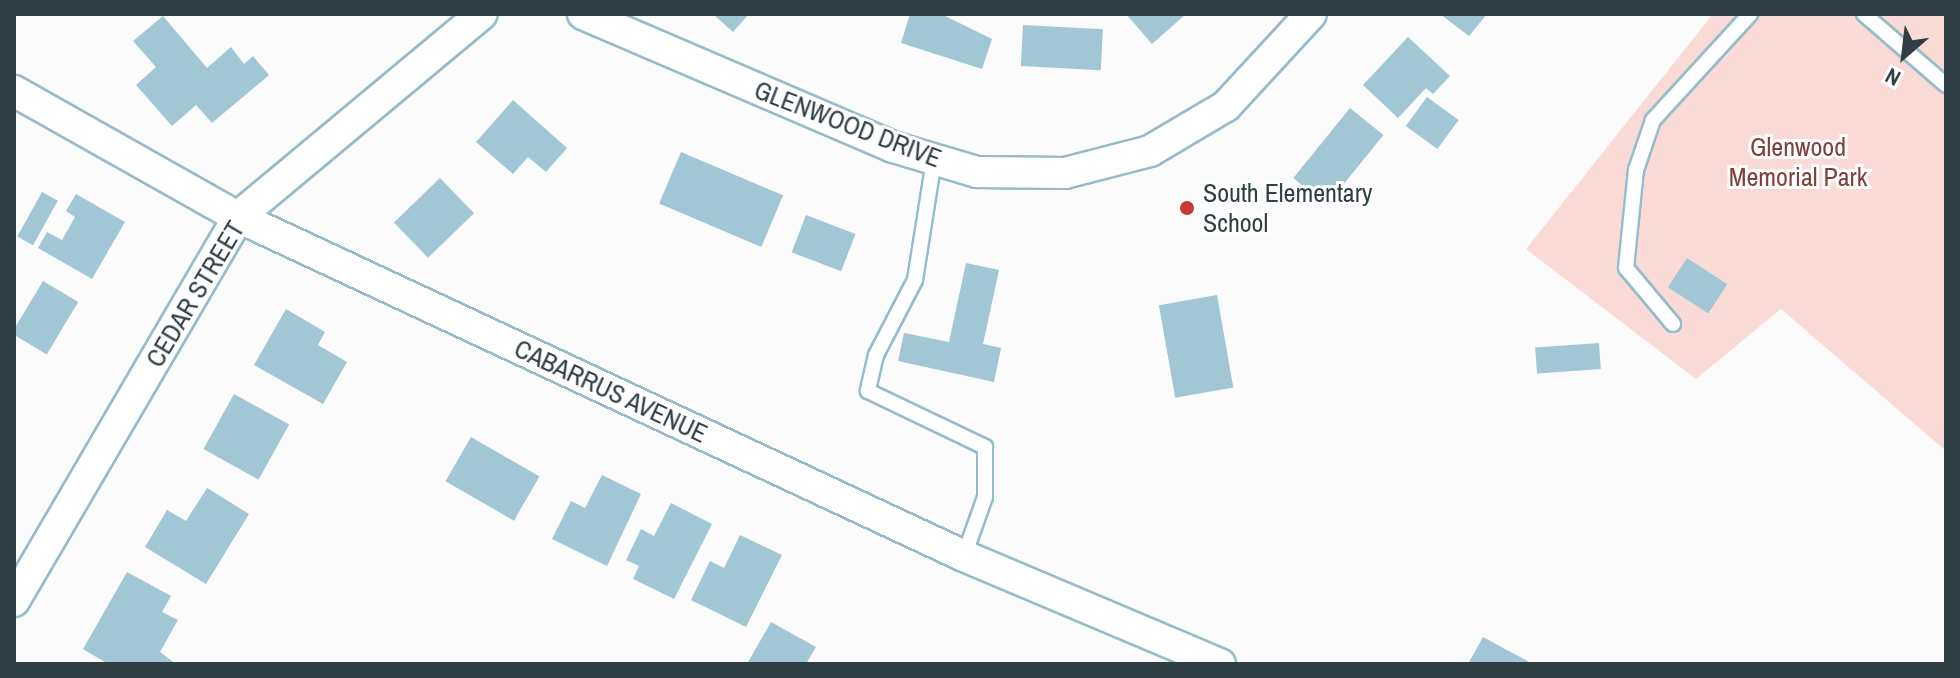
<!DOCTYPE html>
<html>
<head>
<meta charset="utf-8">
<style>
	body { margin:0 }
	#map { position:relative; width:1960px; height:678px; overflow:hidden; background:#fbfbfb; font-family:"Archivo Narrow",sans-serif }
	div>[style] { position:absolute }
	.green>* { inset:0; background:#f9dad6 }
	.building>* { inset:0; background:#a1c6d4; transform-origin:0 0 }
	.roads { filter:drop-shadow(2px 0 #96bbc9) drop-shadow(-2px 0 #96bbc9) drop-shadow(0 2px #96bbc9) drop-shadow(0 -2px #96bbc9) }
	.lane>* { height:14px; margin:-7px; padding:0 7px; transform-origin:7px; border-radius:7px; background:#fff }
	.street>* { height:30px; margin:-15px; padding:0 15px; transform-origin:15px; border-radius:15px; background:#fff }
	.dots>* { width:22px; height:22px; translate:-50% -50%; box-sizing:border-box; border:4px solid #fff; border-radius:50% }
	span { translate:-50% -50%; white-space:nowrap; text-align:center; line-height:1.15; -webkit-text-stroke:6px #fff; paint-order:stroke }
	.street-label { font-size:26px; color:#303f44 }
	.park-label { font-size:26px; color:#81413a }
	.poi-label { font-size:26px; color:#303f44 }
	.left { translate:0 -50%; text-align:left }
	.frame { position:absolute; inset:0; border:16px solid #303f44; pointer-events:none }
	.north { position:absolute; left:1864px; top:16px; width:80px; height:80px; -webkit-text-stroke:6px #fff; paint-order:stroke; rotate:208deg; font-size:22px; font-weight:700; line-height:32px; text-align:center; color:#303f44 }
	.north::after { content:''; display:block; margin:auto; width:28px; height:36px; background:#303f44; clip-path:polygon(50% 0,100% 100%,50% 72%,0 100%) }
</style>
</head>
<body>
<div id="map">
	<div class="green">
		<i style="clip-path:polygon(1713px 14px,1946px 14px,1946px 451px,1781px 309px,1696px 379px,1526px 249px)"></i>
	</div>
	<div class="building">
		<i style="clip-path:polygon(713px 14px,749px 14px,733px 32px)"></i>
		<i style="clip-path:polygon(910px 14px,941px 14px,992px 39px,982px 69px,901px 43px)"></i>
		<i style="clip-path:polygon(1126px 14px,1186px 14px,1152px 44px)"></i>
		<i style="clip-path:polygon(1440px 14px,1487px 14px,1469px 36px)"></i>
		<i style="clip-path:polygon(163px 16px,207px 68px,231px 47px,244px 64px,253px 56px,269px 75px,212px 123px,196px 105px,172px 126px,136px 85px,156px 67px,133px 41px)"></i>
		<i style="left:1023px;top:25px;width:80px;height:41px;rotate:3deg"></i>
		<i style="clip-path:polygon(1408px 37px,1450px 76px,1433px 94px,1426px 88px,1398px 118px,1363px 85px)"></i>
		<i style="left:1427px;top:97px;width:39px;height:36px;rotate:36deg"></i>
		<i style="clip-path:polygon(513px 100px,567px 148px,546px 172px,528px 157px,513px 174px,476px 142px)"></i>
		<i style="left:1350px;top:108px;width:43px;height:90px;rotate:39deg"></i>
		<i style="left:681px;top:152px;width:111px;height:56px;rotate:23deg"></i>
		<i style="left:440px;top:178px;width:49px;height:64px;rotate:46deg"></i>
		<i style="left:42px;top:192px;width:18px;height:51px;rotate:29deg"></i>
		<i style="clip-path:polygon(76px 194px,125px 222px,92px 279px,38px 248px,47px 232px,62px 240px,75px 217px,66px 211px)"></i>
		<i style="left:806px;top:215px;width:53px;height:40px;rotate:21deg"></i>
		<i style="left:1687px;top:258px;width:48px;height:35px;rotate:33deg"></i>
		<i style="clip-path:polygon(966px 263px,999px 270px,983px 344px,1001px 348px,994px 382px,898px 361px,904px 333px,949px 342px)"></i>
		<i style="left:43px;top:281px;width:41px;height:61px;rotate:31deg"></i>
		<i style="left:1217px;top:295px;width:94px;height:59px;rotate:80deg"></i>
		<i style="clip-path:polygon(286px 309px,325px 332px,318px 345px,347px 362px,323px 404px,254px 365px)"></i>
		<i style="left:1599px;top:343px;width:26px;height:64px;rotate:86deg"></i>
		<i style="left:234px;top:394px;width:63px;height:63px;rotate:29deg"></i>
		<i style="left:471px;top:437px;width:79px;height:51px;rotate:30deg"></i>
		<i style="clip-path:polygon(602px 475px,641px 494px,607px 566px,552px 539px,571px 501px,585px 508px)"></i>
		<i style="clip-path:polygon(207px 488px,249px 514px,206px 584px,145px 547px,167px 510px,186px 521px)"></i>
		<i style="clip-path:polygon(671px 503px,712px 524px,674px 599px,633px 579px,639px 566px,626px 560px,641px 529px,654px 536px)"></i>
		<i style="clip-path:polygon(740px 535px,782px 555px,746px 627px,691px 600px,710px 561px,724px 568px)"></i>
		<i style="clip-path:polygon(127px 572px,171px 596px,162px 612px,178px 620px,160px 652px,176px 664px,108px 664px,83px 649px)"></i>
		<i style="clip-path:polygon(771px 622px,816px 647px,806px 664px,747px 664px)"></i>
		<i style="clip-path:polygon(1483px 637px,1533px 664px,1468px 664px)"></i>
	</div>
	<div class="roads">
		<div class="lane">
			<i style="left:1864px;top:14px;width:108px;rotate:40.9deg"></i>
			<i style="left:934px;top:160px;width:121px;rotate:99deg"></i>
			<i style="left:915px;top:280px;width:85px;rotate:117.5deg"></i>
			<i style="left:876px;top:355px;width:37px;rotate:103deg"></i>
			<i style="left:868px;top:391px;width:130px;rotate:25.6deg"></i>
			<i style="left:985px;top:447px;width:50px;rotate:90deg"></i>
			<i style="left:985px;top:497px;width:63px;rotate:109.6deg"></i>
			<i style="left:1673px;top:324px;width:73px;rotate:-130deg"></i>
			<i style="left:1626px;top:268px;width:99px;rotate:-84.2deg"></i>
			<i style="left:1636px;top:170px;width:53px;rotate:-71.2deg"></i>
			<i style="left:1653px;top:120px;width:144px;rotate:-47.5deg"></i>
		</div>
		<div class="street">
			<i style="left:583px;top:14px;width:337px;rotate:23.2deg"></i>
			<i style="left:893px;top:147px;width:88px;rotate:16.6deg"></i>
			<i style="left:977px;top:172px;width:88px;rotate:0.7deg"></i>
			<i style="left:1065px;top:173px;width:88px;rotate:-14.5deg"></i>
			<i style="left:1150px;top:151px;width:88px;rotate:-30.6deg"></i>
			<i style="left:1226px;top:106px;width:125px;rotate:-47.3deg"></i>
			<i style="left:14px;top:91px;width:257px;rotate:29.4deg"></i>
			<i style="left:238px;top:217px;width:801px;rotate:25.03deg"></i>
			<i style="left:964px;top:556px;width:278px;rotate:22.9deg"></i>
			<i style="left:14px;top:601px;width:445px;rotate:-59.7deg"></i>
			<i style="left:238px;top:217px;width:317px;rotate:-39.8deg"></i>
		</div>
	</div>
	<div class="dots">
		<i style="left:1187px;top:208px;background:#c73932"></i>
	</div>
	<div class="street-label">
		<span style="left:848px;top:124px;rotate:21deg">GLENWOOD DRIVE</span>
		<span style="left:195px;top:294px;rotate:-59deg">CEDAR STREET</span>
		<span style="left:611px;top:391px;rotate:25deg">CABARRUS AVENUE</span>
	</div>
	<div class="park-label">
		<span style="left:1798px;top:162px">Glenwood<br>Memorial Park</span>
	</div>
	<div class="poi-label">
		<span class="left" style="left:1203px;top:208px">South Elementary<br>School</span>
	</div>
	<div class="frame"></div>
	<div class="north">N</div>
</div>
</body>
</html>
